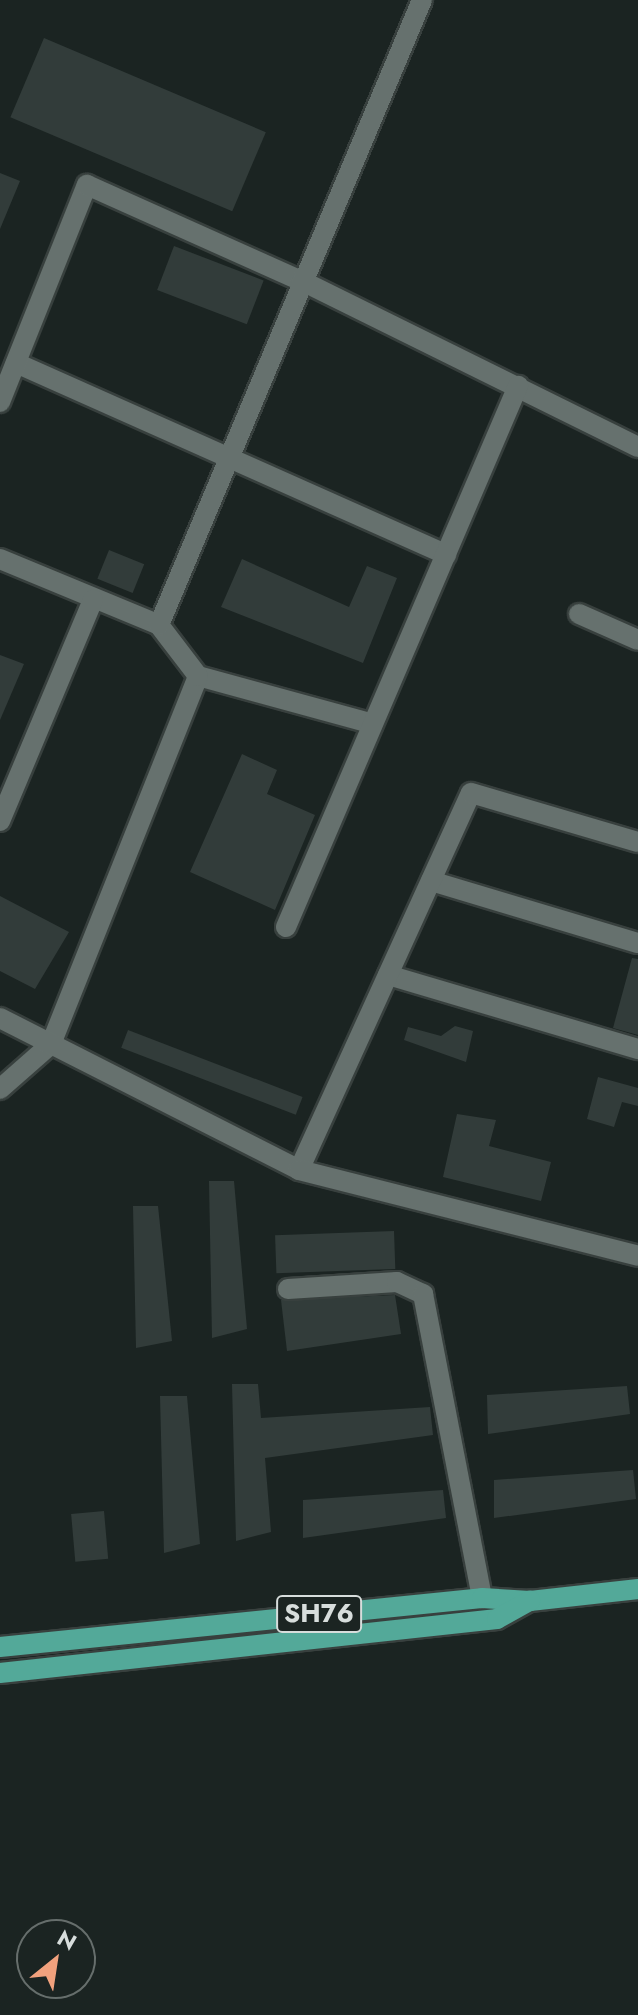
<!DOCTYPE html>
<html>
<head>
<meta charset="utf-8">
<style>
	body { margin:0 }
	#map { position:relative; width:638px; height:2015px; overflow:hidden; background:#1b2422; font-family:Jost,sans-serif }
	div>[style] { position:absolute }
	.building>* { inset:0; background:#323c3a; transform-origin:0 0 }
	.roads { filter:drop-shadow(2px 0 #38403e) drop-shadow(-2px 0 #38403e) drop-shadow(0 2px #38403e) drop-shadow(0 -2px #38403e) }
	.minor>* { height:20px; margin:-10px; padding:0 10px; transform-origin:10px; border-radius:10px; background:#66716e }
	.tertiary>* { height:20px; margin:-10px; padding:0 10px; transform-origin:10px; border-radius:10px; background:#66716e }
	.primary>* { height:20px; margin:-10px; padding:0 10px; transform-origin:10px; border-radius:10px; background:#53a999 }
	span { translate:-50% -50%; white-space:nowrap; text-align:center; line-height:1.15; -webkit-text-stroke:8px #1b2422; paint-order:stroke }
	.shield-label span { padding:2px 6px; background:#1b2422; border:2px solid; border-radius:6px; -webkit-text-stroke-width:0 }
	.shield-label { font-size:26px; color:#d7dddc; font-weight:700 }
	.north { position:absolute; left:16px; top:1919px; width:80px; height:80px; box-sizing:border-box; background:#1b2422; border:2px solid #666e6c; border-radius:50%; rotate:30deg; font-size:22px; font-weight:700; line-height:32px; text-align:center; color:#d7dddc }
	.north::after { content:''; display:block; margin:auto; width:28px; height:36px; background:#f1a17d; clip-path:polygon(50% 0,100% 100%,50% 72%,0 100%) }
</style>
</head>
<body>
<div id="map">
	<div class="building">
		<i style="left:44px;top:38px;width:241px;height:86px;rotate:23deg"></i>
		<i style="clip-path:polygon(0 173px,20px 181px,0 229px)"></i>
		<i style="left:174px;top:246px;width:96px;height:47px;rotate:21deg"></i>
		<i style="left:109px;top:550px;width:38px;height:31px;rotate:22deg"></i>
		<i style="clip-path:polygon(242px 559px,349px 607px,367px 566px,397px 578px,363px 663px,221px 607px)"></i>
		<i style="clip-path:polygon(0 655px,24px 664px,0 720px)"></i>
		<i style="clip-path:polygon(242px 754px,277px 770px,267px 794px,315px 815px,275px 910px,190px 872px)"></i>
		<i style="clip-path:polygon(0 896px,69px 932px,35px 989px,0 971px)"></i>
		<i style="clip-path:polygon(632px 958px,638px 959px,638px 1035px,613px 1028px)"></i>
		<i style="clip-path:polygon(455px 1026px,473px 1031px,466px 1062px,404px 1040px,408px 1027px,441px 1036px)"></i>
		<i style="left:128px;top:1030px;width:187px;height:19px;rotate:21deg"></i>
		<i style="clip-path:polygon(598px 1077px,638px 1088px,638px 1106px,622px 1102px,614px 1127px,587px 1119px)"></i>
		<i style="clip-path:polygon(457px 1114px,496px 1120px,489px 1146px,551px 1162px,541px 1201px,443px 1177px)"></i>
		<i style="clip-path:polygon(209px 1181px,234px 1181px,247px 1329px,212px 1338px)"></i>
		<i style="clip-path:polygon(133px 1206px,158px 1206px,172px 1341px,136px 1348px)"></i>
		<i style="left:394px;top:1231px;width:38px;height:119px;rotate:88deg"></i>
		<i style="clip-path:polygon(395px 1295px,401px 1334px,287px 1351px,281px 1300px)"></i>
		<i style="clip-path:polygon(232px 1384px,258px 1384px,261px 1418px,430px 1407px,433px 1435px,265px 1458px,271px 1532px,236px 1541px)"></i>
		<i style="clip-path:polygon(627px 1386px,630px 1414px,488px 1434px,487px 1395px)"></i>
		<i style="clip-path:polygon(160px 1396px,187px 1396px,200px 1544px,164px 1553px)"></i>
		<i style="clip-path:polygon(633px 1470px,636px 1499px,494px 1518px,494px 1480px)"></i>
		<i style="clip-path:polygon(443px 1490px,446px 1518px,303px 1538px,303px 1500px)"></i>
		<i style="left:104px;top:1511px;width:48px;height:33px;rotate:85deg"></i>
	</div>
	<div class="roads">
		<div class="minor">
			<i style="left:16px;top:363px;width:471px;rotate:24deg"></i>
			<i style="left:0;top:402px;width:234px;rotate:-68.2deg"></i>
			<i style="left:87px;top:185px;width:235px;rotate:24.1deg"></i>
			<i style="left:302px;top:281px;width:375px;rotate:26.3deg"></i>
			<i style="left:0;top:559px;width:172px;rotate:22.5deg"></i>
			<i style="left:579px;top:614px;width:64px;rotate:23.8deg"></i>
			<i style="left:198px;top:676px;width:181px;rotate:15.3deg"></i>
			<i style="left:0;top:821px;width:240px;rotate:-67.2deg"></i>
			<i style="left:431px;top:881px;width:216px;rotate:16.7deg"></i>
			<i style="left:286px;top:927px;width:589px;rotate:-66.79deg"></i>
			<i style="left:388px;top:975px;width:261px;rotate:16.5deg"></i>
			<i style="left:0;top:1089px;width:68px;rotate:-41.4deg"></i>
			<i style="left:51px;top:1044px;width:396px;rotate:-68.2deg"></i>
			<i style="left:198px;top:676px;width:64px;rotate:-127.4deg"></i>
			<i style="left:159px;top:625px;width:678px;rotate:-67.18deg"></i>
			<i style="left:299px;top:1170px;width:414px;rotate:-65.5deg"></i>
			<i style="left:471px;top:793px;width:174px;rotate:16.4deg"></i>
			<i style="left:288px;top:1289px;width:109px;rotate:-3.7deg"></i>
			<i style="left:397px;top:1282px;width:29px;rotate:25deg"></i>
			<i style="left:423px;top:1294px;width:310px;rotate:79deg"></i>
		</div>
		<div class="tertiary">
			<i style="left:0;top:1018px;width:335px;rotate:26.9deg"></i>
			<i style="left:299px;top:1170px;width:350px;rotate:14.2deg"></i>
		</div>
		<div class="primary">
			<i style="left:0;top:1647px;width:484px;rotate:-5.8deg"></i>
			<i style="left:482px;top:1598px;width:48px;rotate:3.6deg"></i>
			<i style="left:530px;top:1601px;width:109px;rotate:-6.3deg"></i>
			<i style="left:0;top:1673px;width:500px;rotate:-6.2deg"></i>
			<i style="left:497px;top:1619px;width:38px;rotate:-29deg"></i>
		</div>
	</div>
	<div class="shield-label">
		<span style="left:319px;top:1614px">SH76</span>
	</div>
	<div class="north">N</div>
</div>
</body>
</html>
